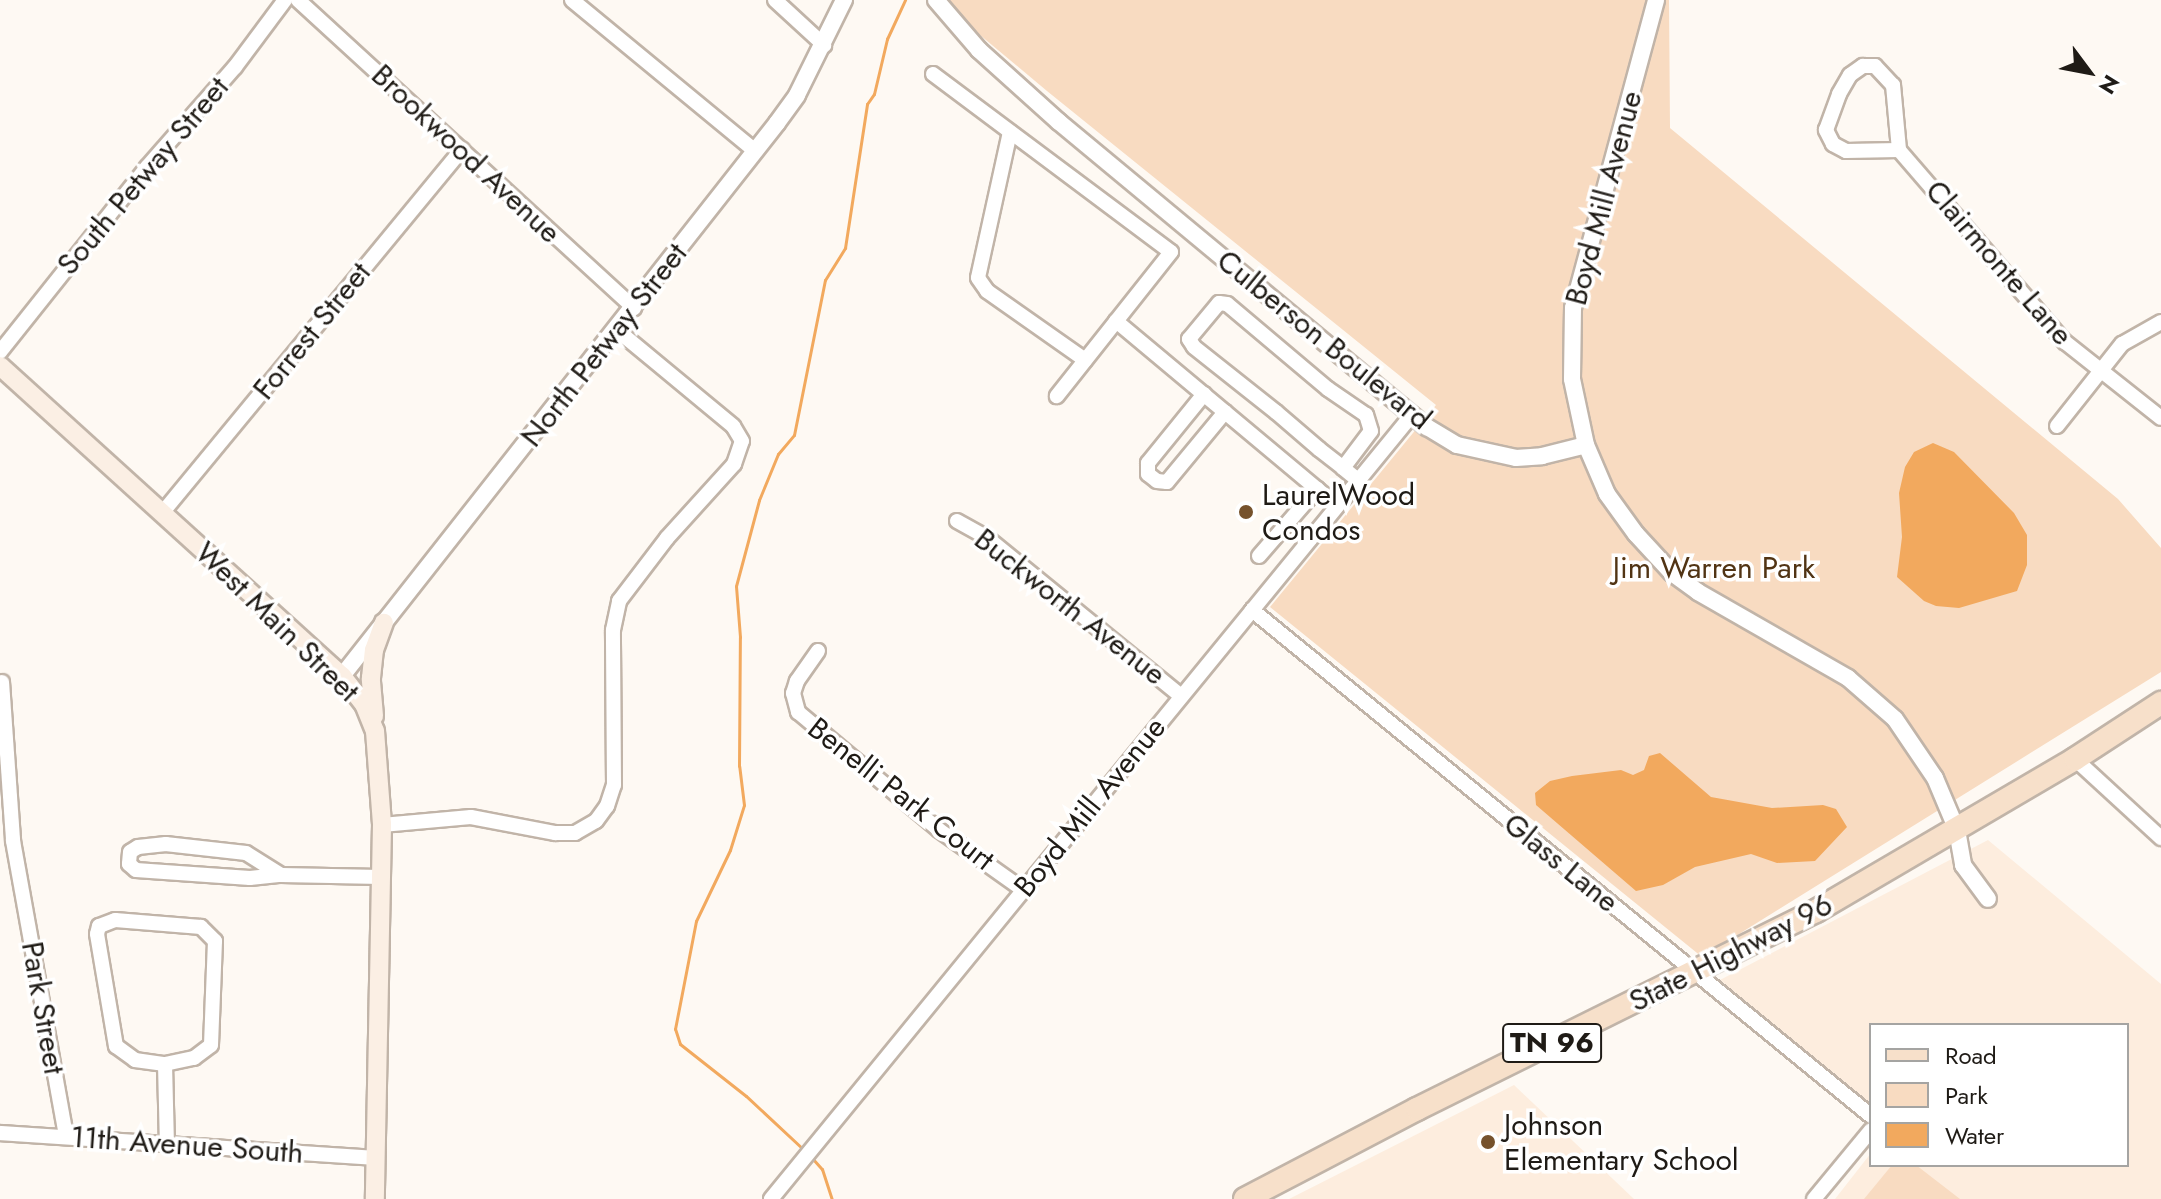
<!DOCTYPE html>
<html>
<head>
<meta charset="utf-8">
<style>
	body { margin:0 }
	#map { position:relative; width:2161px; height:1199px; overflow:hidden; background:#fef9f3; font-family:Jost,sans-serif }
	div>[style] { position:absolute }
	.built>* { inset:0; background:#fdedde }
	.green>* { inset:0; background:#f8dbc1 }
	.water>* { inset:0; background:#f2a95e }
	.stream>* { height:3px; margin:-1.5px; padding:0 1.5px; transform-origin:1.5px; border-radius:1.5px; background:#f2a95e }
	.roads { filter:drop-shadow(2px 0 #c1b4a8) drop-shadow(-2px 0 #c1b4a8) drop-shadow(0 2px #c1b4a8) drop-shadow(0 -2px #c1b4a8) }
	.minor>* { height:14px; margin:-7px; padding:0 7px; transform-origin:7px; border-radius:7px; background:#fff }
	.tertiary>* { height:16px; margin:-8px; padding:0 8px; transform-origin:8px; border-radius:8px; background:#fff }
	.secondary>* { height:18px; margin:-9px; padding:0 9px; transform-origin:9px; border-radius:9px; background:#fbefe4 }
	.primary>* { height:22px; margin:-11px; padding:0 11px; transform-origin:11px; border-radius:11px; background:#f7e0ca }
	.dots>* { width:22px; height:22px; translate:-50% -50%; box-sizing:border-box; border:4px solid #fff; border-radius:50% }
	span { translate:-50% -50%; white-space:nowrap; text-align:center; line-height:1.15; -webkit-text-stroke:7px #fff; paint-order:stroke }
	.shield-label span { padding:2px 6px; background:#fff; border:2px solid; border-radius:6px; -webkit-text-stroke-width:0 }
	.shield-label { font-size:28px; color:#1f1b16; font-weight:700 }
	.street-label { font-size:30px; color:#1f1b16 }
	.poi-label { font-size:30px; color:#1f1b16 }
	.left { translate:0 -50%; text-align:left }
	.park-label { font-size:30px; color:#513414 }
	.legend { position:absolute; left:1869px; top:1023px; width:260px; height:144px; box-sizing:border-box; background:#fff; border:2px solid #a5a4a2; margin:0; padding:10px 14px; list-style:none; font-size:24px; color:#1f1b16 }
	.legend li { display:flex; align-items:center; gap:16px; height:40px }
	.legend b { width:40px; border:2px solid #a5a4a2 }
	.north { position:absolute; left:2049px; top:32px; width:80px; height:80px; -webkit-text-stroke:6px #fff; paint-order:stroke; rotate:122deg; font-size:22px; font-weight:700; line-height:32px; text-align:center; color:#1f1b16 }
	.north::after { content:''; display:block; margin:auto; width:28px; height:36px; background:#1f1b16; clip-path:polygon(50% 0,100% 100%,50% 72%,0 100%) }
</style>
</head>
<body>
<div id="map">
	<div class="built">
		<i style="clip-path:polygon(1988px 840px,2161px 984px,2161px 1199px,1835px 1199px,1871px 1153px,1871px 1165px,2127px 1165px,2127px 1025px,1871px 1025px,1871px 1107px,1720px 980px)"></i>
		<i style="clip-path:polygon(1514px 1085px,1634px 1199px,1289px 1199px)"></i>
	</div>
	<div class="green">
		<i style="clip-path:polygon(946px 0,1669px 0,1670px 128px,2118px 499px,2161px 548px,2161px 672px,1702px 957px,1270px 607px,1436px 405px,1047px 91px,962px 20px)"></i>
		<i style="clip-path:polygon(1892px 1165px,1916px 1165px,1960px 1199px,1864px 1199px)"></i>
	</div>
	<div class="water">
		<i style="clip-path:polygon(1933px 443px,1954px 452px,2014px 513px,2027px 535px,2027px 565px,2017px 591px,1959px 608px,1936px 606px,1924px 601px,1897px 577px,1902px 537px,1899px 493px,1905px 467px,1914px 452px)"></i>
		<i style="clip-path:polygon(1660px 753px,1711px 797px,1772px 808px,1823px 805px,1836px 809px,1847px 827px,1815px 861px,1777px 863px,1751px 854px,1695px 867px,1663px 885px,1636px 891px,1536px 805px,1535px 793px,1550px 781px,1572px 776px,1621px 770px,1633px 775px,1644px 770px,1649px 756px)"></i>
	</div>
	<div class="stream">
		<i style="left:804px;top:1150px;width:79px;rotate:-137deg"></i>
		<i style="left:746px;top:1096px;width:84px;rotate:-141.8deg"></i>
		<i style="left:680px;top:1044px;width:16px;rotate:-108deg"></i>
		<i style="left:675px;top:1029px;width:110px;rotate:-79deg"></i>
		<i style="left:696px;top:921px;width:79px;rotate:-64.4deg"></i>
		<i style="left:730px;top:850px;width:47px;rotate:-72.7deg"></i>
		<i style="left:744px;top:805px;width:39px;rotate:-97deg"></i>
		<i style="left:739px;top:766px;width:129px;rotate:-89.6deg"></i>
		<i style="left:740px;top:637px;width:51px;rotate:-94.5deg"></i>
		<i style="left:736px;top:586px;width:89px;rotate:-75deg"></i>
		<i style="left:759px;top:500px;width:50px;rotate:-67.6deg"></i>
		<i style="left:778px;top:454px;width:25px;rotate:-50deg"></i>
		<i style="left:794px;top:435px;width:158px;rotate:-78.7deg"></i>
		<i style="left:825px;top:280px;width:38px;rotate:-58deg"></i>
		<i style="left:845px;top:248px;width:146px;rotate:-81.3deg"></i>
		<i style="left:867px;top:104px;width:12px;rotate:-55deg"></i>
		<i style="left:874px;top:94px;width:57px;rotate:-76.7deg"></i>
		<i style="left:887px;top:39px;width:43px;rotate:-65.2deg"></i>
		<i style="left:812px;top:1158px;width:15px;rotate:48deg"></i>
		<i style="left:822px;top:1169px;width:32px;rotate:72deg"></i>
	</div>
	<div class="roads">
		<div class="minor">
			<i style="left:298px;top:0;width:456px;rotate:42.5deg"></i>
			<i style="left:572px;top:0;width:237px;rotate:39.5deg"></i>
			<i style="left:775px;top:0;width:67px;rotate:42.6deg"></i>
			<i style="left:933px;top:74px;width:297px;rotate:36.8deg"></i>
			<i style="left:1171px;top:252px;width:184px;rotate:128.4deg"></i>
			<i style="left:1010px;top:132px;width:149px;rotate:102.4deg"></i>
			<i style="left:978px;top:278px;width:16px;rotate:55deg"></i>
			<i style="left:987px;top:291px;width:120px;rotate:35.1deg"></i>
			<i style="left:1899px;top:150px;width:53px;rotate:178.9deg"></i>
			<i style="left:1846px;top:151px;width:15px;rotate:-152deg"></i>
			<i style="left:1833px;top:144px;width:16px;rotate:-117deg"></i>
			<i style="left:1826px;top:130px;width:38px;rotate:-70deg"></i>
			<i style="left:1839px;top:94px;width:22px;rotate:-60deg"></i>
			<i style="left:1850px;top:75px;width:16px;rotate:-35deg"></i>
			<i style="left:1863px;top:66px;width:12px"></i>
			<i style="left:1875px;top:66px;width:26px;rotate:47deg"></i>
			<i style="left:1893px;top:85px;width:65px;rotate:84.7deg"></i>
			<i style="left:1899px;top:150px;width:254px;rotate:49.2deg"></i>
			<i style="left:2065px;top:342px;width:122px;rotate:38.4deg"></i>
			<i style="left:1116px;top:321px;width:288px;rotate:39.9deg"></i>
			<i style="left:0;top:352px;width:236px;rotate:-51.5deg"></i>
			<i style="left:147px;top:167px;width:133px;rotate:-48.7deg"></i>
			<i style="left:235px;top:67px;width:84px;rotate:-53.3deg"></i>
			<i style="left:1204px;top:394px;width:89px;rotate:129.1deg"></i>
			<i style="left:1148px;top:463px;width:11px;rotate:90deg"></i>
			<i style="left:1148px;top:474px;width:11px;rotate:38deg"></i>
			<i style="left:1157px;top:481px;width:10px;rotate:6deg"></i>
			<i style="left:1167px;top:482px;width:91px;rotate:-50.4deg"></i>
			<i style="left:2057px;top:426px;width:105px;rotate:-51.6deg"></i>
			<i style="left:2122px;top:344px;width:45px;rotate:-29.4deg"></i>
			<i style="left:1343px;top:468px;width:46px;rotate:-52.9deg"></i>
			<i style="left:1371px;top:431px;width:17px;rotate:-107deg"></i>
			<i style="left:1366px;top:415px;width:46px;rotate:-145.6deg"></i>
			<i style="left:1328px;top:389px;width:132px;rotate:-139.9deg"></i>
			<i style="left:1227px;top:304px;width:8px;rotate:-173deg"></i>
			<i style="left:1219px;top:303px;width:47px;rotate:129.8deg"></i>
			<i style="left:1189px;top:339px;width:9px;rotate:58deg"></i>
			<i style="left:1194px;top:347px;width:105px;rotate:38.4deg"></i>
			<i style="left:1276px;top:412px;width:57px;rotate:40.7deg"></i>
			<i style="left:1319px;top:449px;width:31px;rotate:38deg"></i>
			<i style="left:1343px;top:468px;width:19px;rotate:39deg"></i>
			<i style="left:163px;top:512px;width:470px;rotate:-50.5deg"></i>
			<i style="left:957px;top:521px;width:33px;rotate:29deg"></i>
			<i style="left:986px;top:537px;width:252px;rotate:39.2deg"></i>
			<i style="left:1259px;top:556px;width:89px;rotate:-49.1deg"></i>
			<i style="left:1252px;top:610px;width:799px;rotate:39.26deg"></i>
			<i style="left:818px;top:651px;width:37px;rotate:125deg"></i>
			<i style="left:797px;top:681px;width:13px;rotate:108deg"></i>
			<i style="left:793px;top:693px;width:20px;rotate:75deg"></i>
			<i style="left:798px;top:712px;width:184px;rotate:39.9deg"></i>
			<i style="left:939px;top:830px;width:102px;rotate:35.4deg"></i>
			<i style="left:2px;top:682px;width:159px;rotate:86deg"></i>
			<i style="left:13px;top:841px;width:299px;rotate:79.8deg"></i>
			<i style="left:2075px;top:759px;width:117px;rotate:42.6deg"></i>
			<i style="left:382px;top:825px;width:89px;rotate:-5.1deg"></i>
			<i style="left:471px;top:817px;width:86px;rotate:10.8deg"></i>
			<i style="left:555px;top:833px;width:20px"></i>
			<i style="left:575px;top:833px;width:24px;rotate:-30deg"></i>
			<i style="left:596px;top:821px;width:19px;rotate:-54deg"></i>
			<i style="left:607px;top:806px;width:22px;rotate:-72deg"></i>
			<i style="left:614px;top:785px;width:155px;rotate:-90.4deg"></i>
			<i style="left:613px;top:630px;width:30px;rotate:-78deg"></i>
			<i style="left:619px;top:601px;width:79px;rotate:-52.7deg"></i>
			<i style="left:667px;top:538px;width:100px;rotate:-47.8deg"></i>
			<i style="left:734px;top:464px;width:24px;rotate:-71deg"></i>
			<i style="left:742px;top:441px;width:17px;rotate:-121deg"></i>
			<i style="left:733px;top:426px;width:151px;rotate:-140.4deg"></i>
			<i style="left:281px;top:875px;width:41px;rotate:-147.8deg"></i>
			<i style="left:246px;top:853px;width:81px;rotate:-173.6deg"></i>
			<i style="left:166px;top:844px;width:28px;rotate:174deg"></i>
			<i style="left:138px;top:847px;width:9px;rotate:148deg"></i>
			<i style="left:130px;top:852px;width:12px;rotate:95deg"></i>
			<i style="left:129px;top:864px;width:9px;rotate:41deg"></i>
			<i style="left:136px;top:870px;width:114px;rotate:4deg"></i>
			<i style="left:250px;top:878px;width:31px;rotate:-6deg"></i>
			<i style="left:281px;top:875px;width:100px;rotate:1.1deg"></i>
			<i style="left:165px;top:1064px;width:30px;rotate:-12deg"></i>
			<i style="left:194px;top:1058px;width:21px;rotate:-37deg"></i>
			<i style="left:211px;top:1045px;width:104px;rotate:-87.8deg"></i>
			<i style="left:215px;top:941px;width:20px;rotate:-135deg"></i>
			<i style="left:201px;top:927px;width:86px;rotate:-175.3deg"></i>
			<i style="left:115px;top:920px;width:17px;rotate:159deg"></i>
			<i style="left:99px;top:926px;width:8px;rotate:104deg"></i>
			<i style="left:97px;top:934px;width:114px;rotate:80.4deg"></i>
			<i style="left:116px;top:1046px;width:24px;rotate:36deg"></i>
			<i style="left:135px;top:1060px;width:30px;rotate:8deg"></i>
			<i style="left:165px;top:1064px;width:81px;rotate:88.6deg"></i>
			<i style="left:0;top:1133px;width:374px;rotate:3.8deg"></i>
			<i style="left:771px;top:1199px;width:1011px;rotate:-50.74deg"></i>
			<i style="left:1814px;top:1199px;width:89px;rotate:-50.4deg"></i>
		</div>
		<div class="tertiary">
			<i style="left:936px;top:0;width:66px;rotate:49.3deg"></i>
			<i style="left:979px;top:50px;width:108px;rotate:42deg"></i>
			<i style="left:1059px;top:122px;width:478px;rotate:39.7deg"></i>
			<i style="left:1427px;top:427px;width:35px;rotate:31deg"></i>
			<i style="left:1457px;top:445px;width:60px;rotate:12.4deg"></i>
			<i style="left:1516px;top:458px;width:26px;rotate:-4deg"></i>
			<i style="left:1542px;top:456px;width:45px;rotate:-14deg"></i>
			<i style="left:1586px;top:445px;width:53px;rotate:66.8deg"></i>
			<i style="left:1607px;top:494px;width:49px;rotate:54.1deg"></i>
			<i style="left:1636px;top:534px;width:53px;rotate:47.3deg"></i>
			<i style="left:1672px;top:573px;width:32px;rotate:36deg"></i>
			<i style="left:1698px;top:592px;width:173px;rotate:29.8deg"></i>
			<i style="left:1848px;top:678px;width:62px;rotate:41.1deg"></i>
			<i style="left:1895px;top:719px;width:71px;rotate:55.9deg"></i>
			<i style="left:1935px;top:778px;width:56px;rotate:67.1deg"></i>
			<i style="left:1957px;top:830px;width:36px;rotate:80deg"></i>
			<i style="left:1963px;top:865px;width:42px;rotate:53.7deg"></i>
			<i style="left:1586px;top:445px;width:67px;rotate:-102deg"></i>
			<i style="left:1572px;top:379px;width:71px;rotate:-89.2deg"></i>
			<i style="left:1573px;top:308px;width:319px;rotate:-74.9deg"></i>
			<i style="left:342px;top:676px;width:704px;rotate:-51.81deg"></i>
			<i style="left:777px;top:123px;width:34px;rotate:-54deg"></i>
			<i style="left:797px;top:95px;width:106px;rotate:-63.7deg"></i>
		</div>
		<div class="secondary">
			<i style="left:0;top:366px;width:462px;rotate:42.2deg"></i>
			<i style="left:342px;top:676px;width:36px;rotate:52deg"></i>
			<i style="left:364px;top:704px;width:29px;rotate:68deg"></i>
			<i style="left:375px;top:731px;width:94px;rotate:85.7deg"></i>
			<i style="left:382px;top:825px;width:374px;rotate:91.1deg"></i>
			<i style="left:374px;top:716px;width:38px;rotate:-95deg"></i>
			<i style="left:371px;top:678px;width:28px;rotate:-84deg"></i>
			<i style="left:374px;top:650px;width:29px;rotate:-70deg"></i>
		</div>
		<div class="primary">
			<i style="left:1245px;top:1199px;width:194px;rotate:-27.6deg"></i>
			<i style="left:1417px;top:1109px;width:445px;rotate:-26.4deg"></i>
			<i style="left:1816px;top:911px;width:300px;rotate:-30.4deg"></i>
			<i style="left:2075px;top:759px;width:103px;rotate:-33.1deg"></i>
		</div>
	</div>
	<div class="dots">
		<i style="left:1246px;top:512px;background:#76522c"></i>
		<i style="left:1488px;top:1142px;background:#76522c"></i>
	</div>
	<div class="shield-label">
		<span style="left:1552px;top:1043px">TN 96</span>
	</div>
	<div class="street-label">
		<span style="left:466px;top:154px;rotate:43deg">Brookwood Avenue</span>
		<span style="left:143px;top:176px;rotate:-50deg">South Petway Street</span>
		<span style="left:1604px;top:198px;rotate:-75deg">Boyd Mill Avenue</span>
		<span style="left:1999px;top:263px;rotate:49deg">Clairmonte Lane</span>
		<span style="left:312px;top:331px;rotate:-51deg">Forrest Street</span>
		<span style="left:1324px;top:340px;rotate:39deg">Culberson Boulevard</span>
		<span style="left:604px;top:345px;rotate:-52deg">North Petway Street</span>
		<span style="left:1070px;top:607px;rotate:38deg">Buckworth Avenue</span>
		<span style="left:277px;top:622px;rotate:44deg">West Main Street</span>
		<span style="left:901px;top:794px;rotate:38deg">Benelli Park Court</span>
		<span style="left:1090px;top:807px;rotate:-51deg">Boyd Mill Avenue</span>
		<span style="left:1561px;top:863px;rotate:39deg">Glass Lane</span>
		<span style="left:1731px;top:953px;rotate:-27deg">State Highway 96</span>
		<span style="left:43px;top:1008px;rotate:80deg">Park Street</span>
		<span style="left:187px;top:1145px;rotate:4deg">11th Avenue South</span>
	</div>
	<div class="poi-label">
		<span class="left" style="left:1262px;top:512px">LaurelWood<br>Condos</span>
		<span class="left" style="left:1504px;top:1142px">Johnson<br>Elementary School</span>
	</div>
	<div class="park-label">
		<span style="left:1714px;top:568px">Jim Warren Park</span>
	</div>
	<ul class="legend">
	<li><b style="height:10px;background:#f7e0ca"></b>Road</li>
	<li><b style="height:22px;background:#f8dbc1"></b>Park</li>
	<li><b style="height:22px;background:#f2a95e"></b>Water</li>
	</ul>
	<div class="north">N</div>
</div>
</body>
</html>
